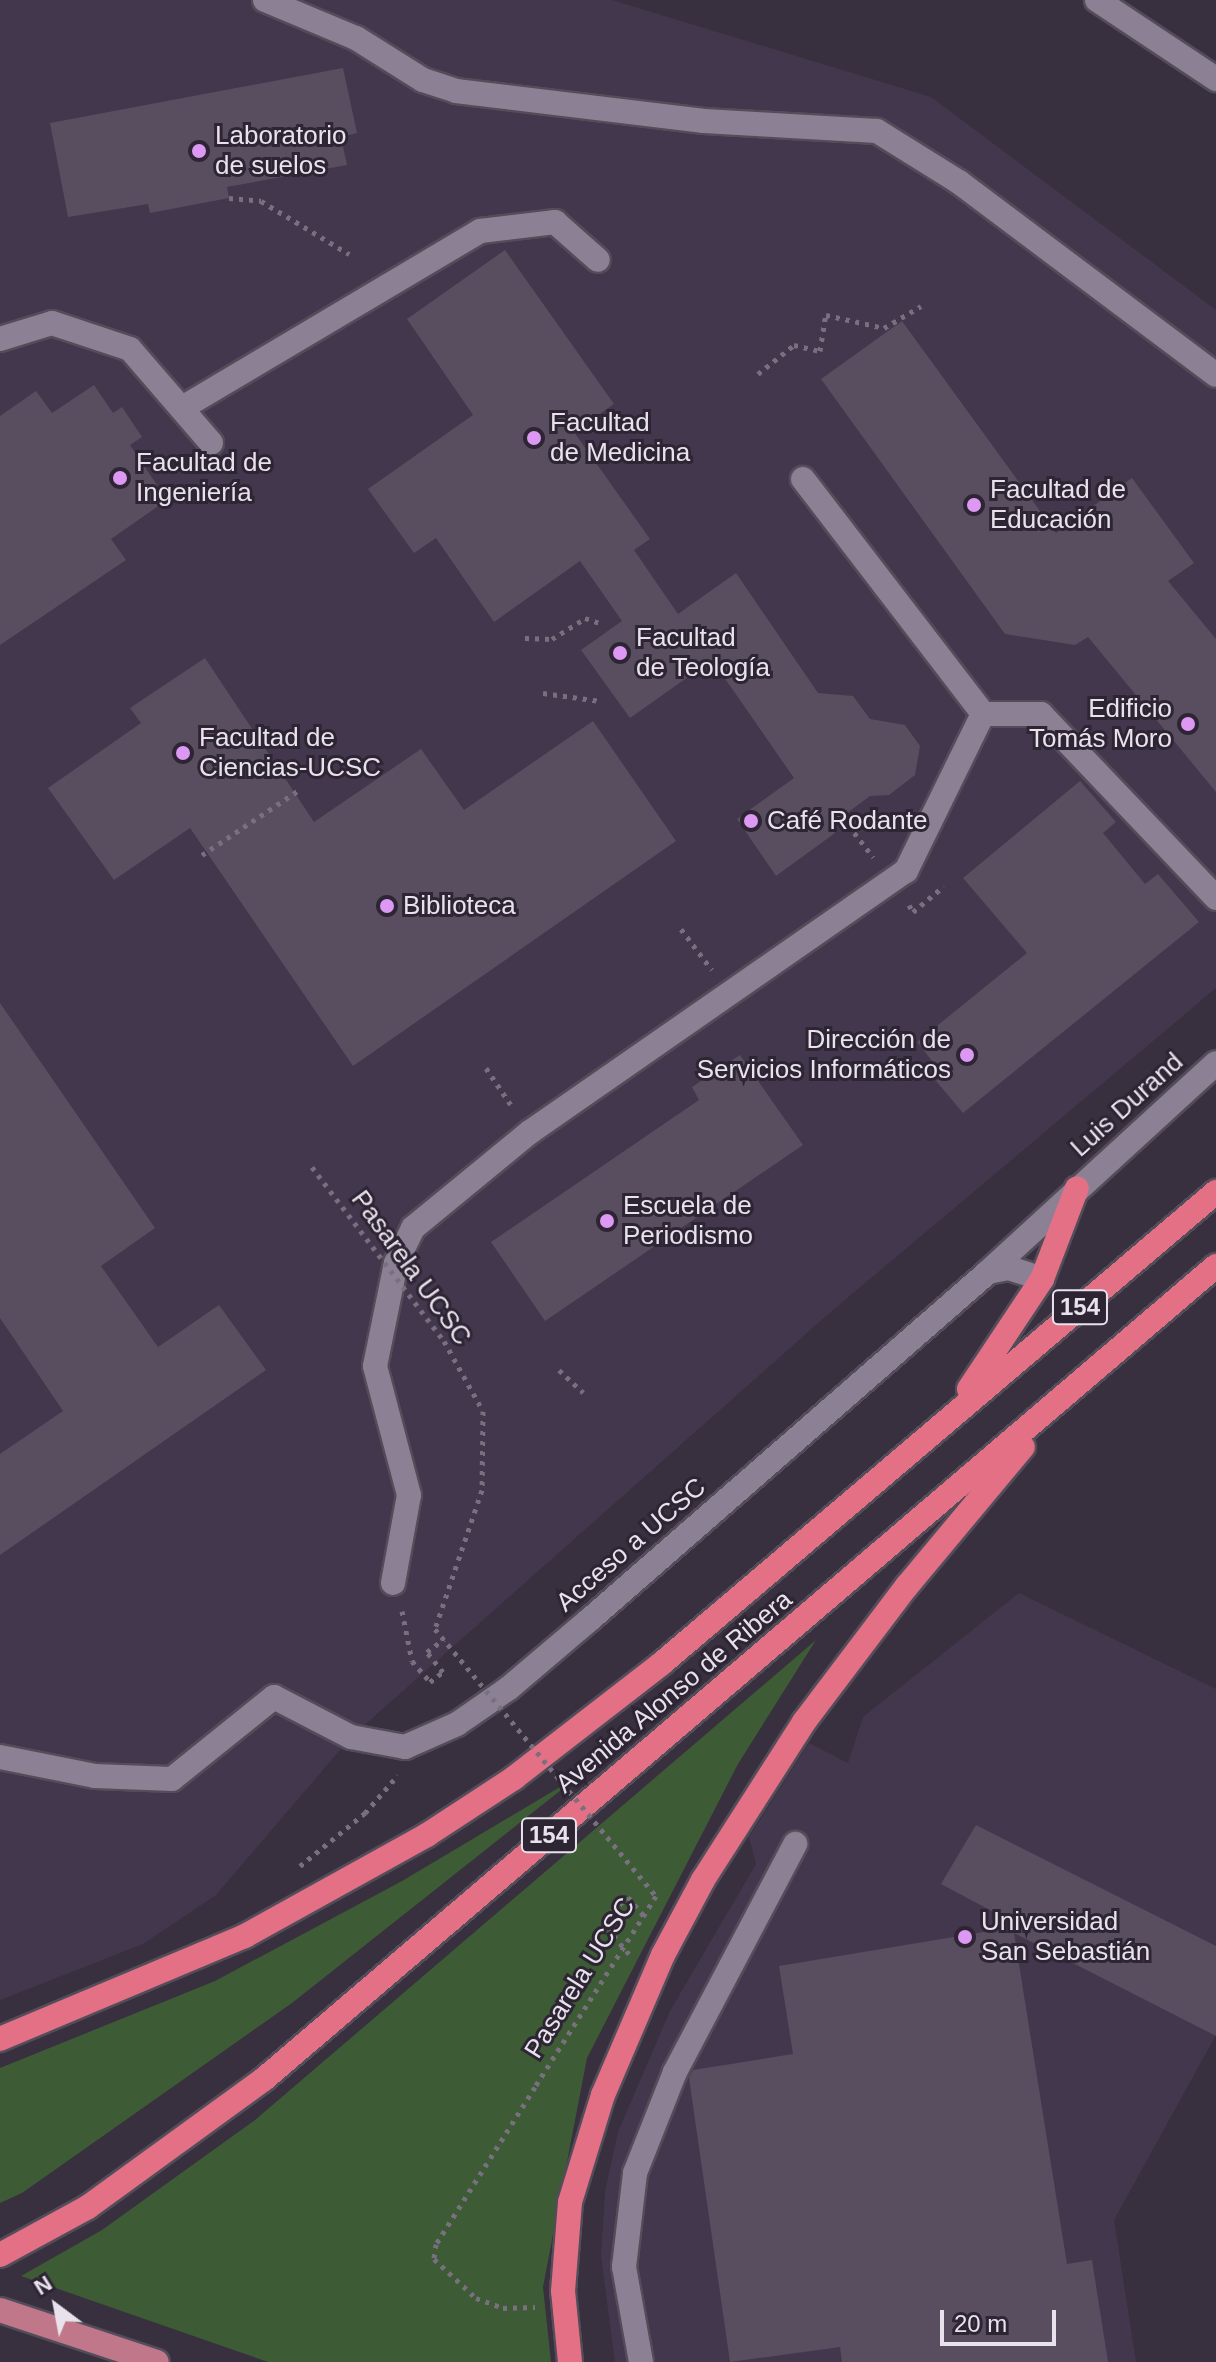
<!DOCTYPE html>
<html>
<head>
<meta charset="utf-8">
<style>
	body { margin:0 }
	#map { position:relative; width:1216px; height:2362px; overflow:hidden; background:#382f3f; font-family:Helvetica,sans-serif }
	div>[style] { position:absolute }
	.built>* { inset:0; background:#43374d }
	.green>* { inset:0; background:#3d5b35 }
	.building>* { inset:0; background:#584e5f }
	.path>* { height:5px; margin-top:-2.5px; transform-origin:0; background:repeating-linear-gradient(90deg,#78707e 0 4px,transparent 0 10px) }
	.roads { filter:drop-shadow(2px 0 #534c59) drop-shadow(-2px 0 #534c59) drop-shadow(0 2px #534c59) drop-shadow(0 -2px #534c59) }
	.minor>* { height:24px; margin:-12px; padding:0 12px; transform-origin:12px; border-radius:12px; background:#8c8194 }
	.major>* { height:24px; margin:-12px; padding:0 12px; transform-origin:12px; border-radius:12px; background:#c0778a }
	.highway>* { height:24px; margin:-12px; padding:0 12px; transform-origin:12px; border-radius:12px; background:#e37084 }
	.path-bridge>* { height:5px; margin-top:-2.5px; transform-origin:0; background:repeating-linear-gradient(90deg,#78707e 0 4px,transparent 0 10px) }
	.dots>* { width:22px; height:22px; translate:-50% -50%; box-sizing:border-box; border:4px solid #2e2534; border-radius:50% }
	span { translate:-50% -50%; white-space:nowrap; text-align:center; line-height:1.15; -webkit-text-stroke:6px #2e2534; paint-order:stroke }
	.shield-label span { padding:2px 6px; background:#2e2534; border:2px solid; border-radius:6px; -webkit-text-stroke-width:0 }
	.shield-label { font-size:24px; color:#e8e2ec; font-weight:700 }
	.poi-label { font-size:26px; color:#e8e2ec }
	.left { translate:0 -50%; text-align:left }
	.right { translate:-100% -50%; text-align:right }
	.street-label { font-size:26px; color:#e8e2ec }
	.north { position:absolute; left:16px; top:2266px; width:80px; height:80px; -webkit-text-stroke:6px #2e2534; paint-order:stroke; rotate:328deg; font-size:22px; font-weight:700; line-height:32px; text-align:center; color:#e8e2ec }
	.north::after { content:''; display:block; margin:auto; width:28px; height:36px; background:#e8e2ec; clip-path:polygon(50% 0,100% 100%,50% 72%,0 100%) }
	.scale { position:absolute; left:940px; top:2310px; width:116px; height:36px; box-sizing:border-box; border:4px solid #e8e2ec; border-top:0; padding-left:10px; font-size:24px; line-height:28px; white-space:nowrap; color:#e8e2ec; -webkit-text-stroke:6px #2e2534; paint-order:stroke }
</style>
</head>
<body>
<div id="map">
	<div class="built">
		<i style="clip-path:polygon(0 0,612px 0,931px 97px,1216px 310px,1216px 988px,826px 1316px,351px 1737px,216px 1895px,143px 1944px,0 2000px)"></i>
		<i style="clip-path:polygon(1019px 1593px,1216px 1689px,1216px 2035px,1114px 2220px,1136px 2362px,615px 2362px,601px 2257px,605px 2191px,618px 2132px,670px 2011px,756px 1864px,749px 1837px,809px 1743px,848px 1763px,863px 1717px)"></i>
	</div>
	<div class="green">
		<i style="clip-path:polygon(816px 1640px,738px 1764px,587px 2058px,543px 2287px,551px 2362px,268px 2362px,21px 2276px,102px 2230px,255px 2120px)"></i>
		<i style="clip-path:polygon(580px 1775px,292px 2003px,22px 2193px,0 2203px,0 2068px,215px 1981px,402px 1881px)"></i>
	</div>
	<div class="building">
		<i style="clip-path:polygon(343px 68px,357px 133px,341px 137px,347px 165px,227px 187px,229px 198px,150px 213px,148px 204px,68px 217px,50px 123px)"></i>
		<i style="clip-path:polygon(505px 250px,614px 404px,574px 432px,650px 539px,634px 550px,678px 614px,736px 573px,818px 693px,853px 696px,870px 719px,905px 725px,920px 746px,915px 775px,889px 795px,870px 796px,831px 825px,835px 833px,776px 876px,737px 819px,794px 778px,712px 660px,630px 718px,581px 650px,622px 621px,580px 561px,494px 622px,436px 538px,414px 553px,368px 489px,473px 415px,407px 319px)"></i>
		<i style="clip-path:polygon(902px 321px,1056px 533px,1132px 478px,1194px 563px,1168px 581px,1216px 639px,1216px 792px,1088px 637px,1075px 645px,1005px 634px,821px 379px)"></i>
		<i style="clip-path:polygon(94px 385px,113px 413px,122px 407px,142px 437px,130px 445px,167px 500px,111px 539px,126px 560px,0 645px,0 416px,36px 391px,52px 413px)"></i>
		<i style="clip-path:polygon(205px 658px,314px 822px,421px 749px,464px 810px,593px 721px,676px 841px,353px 1066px,190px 828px,114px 880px,48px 788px,141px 723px,130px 708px)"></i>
		<i style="clip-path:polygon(1080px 781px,1116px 822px,1103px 833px,1145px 884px,1158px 874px,1199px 922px,963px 1113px,936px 1081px,943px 1075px,917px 1042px,1027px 953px,963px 878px)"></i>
		<i style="clip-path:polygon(0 1003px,155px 1228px,101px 1266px,158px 1347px,219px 1305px,266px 1370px,0 1555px,0 1454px,63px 1411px,0 1318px)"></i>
		<i style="clip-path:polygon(740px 1055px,803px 1145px,545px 1321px,491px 1242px,699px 1100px,692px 1087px)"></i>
		<i style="clip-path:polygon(976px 1825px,1216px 1946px,1216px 2036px,1014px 1933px,1067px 2264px,1092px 2260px,1108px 2362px,842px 2362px,840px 2347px,730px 2362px,689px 2078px,693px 2070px,793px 2054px,779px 1966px,1020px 1926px,941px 1884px)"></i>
	</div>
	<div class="path">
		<i style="left:229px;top:198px;width:32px;rotate:5deg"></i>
		<i style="left:261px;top:201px;width:103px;rotate:31.1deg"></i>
		<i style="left:758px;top:374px;width:46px;rotate:-38.9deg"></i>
		<i style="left:794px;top:345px;width:27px;rotate:13deg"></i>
		<i style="left:820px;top:351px;width:36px;rotate:-81deg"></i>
		<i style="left:826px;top:315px;width:59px;rotate:12.6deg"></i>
		<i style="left:884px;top:328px;width:43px;rotate:-30.7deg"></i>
		<i style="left:525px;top:638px;width:27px;rotate:2deg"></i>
		<i style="left:552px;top:639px;width:39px;rotate:-32deg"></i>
		<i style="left:585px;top:618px;width:18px;rotate:19deg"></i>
		<i style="left:543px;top:693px;width:58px;rotate:8deg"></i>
		<i style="left:842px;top:817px;width:51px;rotate:52.2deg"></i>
		<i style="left:202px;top:855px;width:117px;rotate:-33.8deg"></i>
		<i style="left:909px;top:905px;width:8px;rotate:60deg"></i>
		<i style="left:913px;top:912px;width:40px;rotate:-40deg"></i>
		<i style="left:681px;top:929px;width:51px;rotate:52.9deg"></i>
		<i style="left:486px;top:1068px;width:48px;rotate:56deg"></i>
		<i style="left:559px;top:1370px;width:33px;rotate:43deg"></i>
		<i style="left:402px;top:1611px;width:51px;rotate:78.7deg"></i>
		<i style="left:412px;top:1661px;width:28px;rotate:49deg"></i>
		<i style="left:430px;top:1682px;width:16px;rotate:-38deg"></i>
		<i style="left:443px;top:1672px;width:26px;rotate:-129deg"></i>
		<i style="left:427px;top:1652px;width:21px;rotate:-37deg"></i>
		<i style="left:300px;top:1866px;width:84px;rotate:-39.2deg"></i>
		<i style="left:365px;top:1813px;width:50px;rotate:-49deg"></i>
		<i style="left:629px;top:1954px;width:30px;rotate:-130deg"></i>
		<i style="left:610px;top:1931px;width:15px;rotate:-42deg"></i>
		<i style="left:621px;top:1921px;width:13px;rotate:-132deg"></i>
		<i style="left:612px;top:1911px;width:21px;rotate:-41deg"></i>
		<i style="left:628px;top:1897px;width:25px;rotate:50deg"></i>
		<i style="left:535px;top:2087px;width:186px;rotate:122.2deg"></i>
		<i style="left:436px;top:2244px;width:15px;rotate:98deg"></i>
		<i style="left:434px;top:2259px;width:57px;rotate:42.9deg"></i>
		<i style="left:476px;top:2298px;width:29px;rotate:20deg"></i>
		<i style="left:503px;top:2308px;width:32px;rotate:-2deg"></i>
	</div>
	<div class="roads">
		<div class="minor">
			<i style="left:265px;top:0;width:99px;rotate:22.7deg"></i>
			<i style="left:356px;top:38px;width:79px;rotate:32.1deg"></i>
			<i style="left:423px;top:80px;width:35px;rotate:18deg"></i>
			<i style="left:456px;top:91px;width:250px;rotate:6.9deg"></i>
			<i style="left:704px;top:121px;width:173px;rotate:3.3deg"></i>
			<i style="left:877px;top:131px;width:97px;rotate:31.9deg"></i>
			<i style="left:959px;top:182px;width:321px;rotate:36.9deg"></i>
			<i style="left:1097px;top:0;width:143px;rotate:33.6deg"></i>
			<i style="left:0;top:339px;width:54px;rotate:-17.1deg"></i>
			<i style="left:52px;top:323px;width:82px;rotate:18.4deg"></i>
			<i style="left:130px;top:349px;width:124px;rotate:49.2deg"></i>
			<i style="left:182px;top:408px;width:347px;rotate:-30.7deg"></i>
			<i style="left:480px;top:231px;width:76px;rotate:-6.8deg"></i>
			<i style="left:555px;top:222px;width:57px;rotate:41.5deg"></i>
			<i style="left:803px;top:479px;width:296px;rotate:52.5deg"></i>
			<i style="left:983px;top:714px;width:58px"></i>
			<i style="left:1041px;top:714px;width:254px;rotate:46.4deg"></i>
			<i style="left:988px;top:1272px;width:21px;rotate:-11deg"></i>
			<i style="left:1009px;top:1268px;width:35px;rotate:18deg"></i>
			<i style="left:393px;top:1583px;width:89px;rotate:-79.7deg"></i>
			<i style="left:409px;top:1495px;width:133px;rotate:-104.8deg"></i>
			<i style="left:375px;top:1366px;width:105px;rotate:-78.5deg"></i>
			<i style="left:396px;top:1263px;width:39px;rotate:-64deg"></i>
			<i style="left:413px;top:1228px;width:151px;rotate:-39.4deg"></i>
			<i style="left:530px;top:1132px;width:458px;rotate:-34.8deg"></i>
			<i style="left:906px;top:871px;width:175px;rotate:-63.9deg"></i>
			<i style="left:0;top:1757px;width:97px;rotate:11.3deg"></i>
			<i style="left:95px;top:1776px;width:77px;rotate:2.2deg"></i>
			<i style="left:172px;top:1779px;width:131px;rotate:-38.8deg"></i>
			<i style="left:274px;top:1697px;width:87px;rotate:27.5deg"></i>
			<i style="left:351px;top:1737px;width:55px;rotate:10.5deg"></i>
			<i style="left:405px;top:1747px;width:57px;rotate:-23.9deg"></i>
			<i style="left:457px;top:1724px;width:63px;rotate:-34.7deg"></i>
			<i style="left:509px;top:1688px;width:104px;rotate:-40.3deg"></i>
			<i style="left:588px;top:1621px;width:531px;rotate:-41.1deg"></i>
			<i style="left:988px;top:1272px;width:309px;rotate:-42.5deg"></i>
			<i style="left:641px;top:2362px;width:97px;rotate:-100.1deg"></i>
			<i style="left:624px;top:2267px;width:95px;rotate:-83.3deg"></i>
			<i style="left:635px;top:2173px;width:109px;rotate:-68.4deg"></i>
			<i style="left:675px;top:2072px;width:258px;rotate:-62.2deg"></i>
		</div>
		<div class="major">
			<i style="left:0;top:2310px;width:165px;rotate:18.3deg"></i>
		</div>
		<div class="highway">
			<i style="left:969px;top:1389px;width:132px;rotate:-56.4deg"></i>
			<i style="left:1042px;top:1279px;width:97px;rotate:-69deg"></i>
			<i style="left:0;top:2039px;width:266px;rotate:-22.8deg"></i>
			<i style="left:245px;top:1936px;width:208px;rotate:-29deg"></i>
			<i style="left:427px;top:1835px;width:104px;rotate:-33.2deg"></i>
			<i style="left:514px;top:1778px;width:186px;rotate:-37.8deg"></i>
			<i style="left:661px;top:1664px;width:729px;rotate:-40.38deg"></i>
			<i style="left:0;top:2255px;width:100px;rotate:-28.6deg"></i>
			<i style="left:88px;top:2207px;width:218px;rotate:-36deg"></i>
			<i style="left:264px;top:2079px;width:1252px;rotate:-40.5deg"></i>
			<i style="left:570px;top:2362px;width:71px;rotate:-95.6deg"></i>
			<i style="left:563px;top:2291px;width:89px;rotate:-85.5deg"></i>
			<i style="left:570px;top:2202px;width:112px;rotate:-72.9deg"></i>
			<i style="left:603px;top:2095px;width:152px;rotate:-66.8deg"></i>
			<i style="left:663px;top:1955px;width:85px;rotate:-61.9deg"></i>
			<i style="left:703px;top:1880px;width:188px;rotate:-57.4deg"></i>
			<i style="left:804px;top:1722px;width:171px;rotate:-52.9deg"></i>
			<i style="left:907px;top:1586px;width:181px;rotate:-50.2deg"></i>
		</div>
	</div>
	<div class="path-bridge">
		<i style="left:312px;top:1167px;width:218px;rotate:52.8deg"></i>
		<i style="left:444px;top:1341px;width:80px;rotate:60.9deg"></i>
		<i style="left:483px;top:1411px;width:79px;rotate:90.7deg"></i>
		<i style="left:482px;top:1490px;width:147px;rotate:108.7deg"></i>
		<i style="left:435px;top:1629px;width:347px;rotate:50.4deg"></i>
		<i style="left:656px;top:1896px;width:226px;rotate:122.4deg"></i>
	</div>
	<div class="dots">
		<i style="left:199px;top:151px;background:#dd98f3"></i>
		<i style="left:534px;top:438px;background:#dd98f3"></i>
		<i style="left:120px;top:478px;background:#dd98f3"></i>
		<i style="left:974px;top:505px;background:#dd98f3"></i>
		<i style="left:620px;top:653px;background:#dd98f3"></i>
		<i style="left:1188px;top:724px;background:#dd98f3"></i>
		<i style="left:183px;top:753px;background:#dd98f3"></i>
		<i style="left:751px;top:821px;background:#dd98f3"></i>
		<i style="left:387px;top:906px;background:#dd98f3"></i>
		<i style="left:967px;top:1055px;background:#dd98f3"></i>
		<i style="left:607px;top:1221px;background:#dd98f3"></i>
		<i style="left:965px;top:1937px;background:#dd98f3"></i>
	</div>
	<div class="shield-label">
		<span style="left:1080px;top:1307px">154</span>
		<span style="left:549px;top:1835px">154</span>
	</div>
	<div class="poi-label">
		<span class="left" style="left:215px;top:151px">Laboratorio<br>de suelos</span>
		<span class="left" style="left:550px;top:438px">Facultad<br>de Medicina</span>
		<span class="left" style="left:136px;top:478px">Facultad de<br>Ingeniería</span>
		<span class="left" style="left:990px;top:505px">Facultad de<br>Educación</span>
		<span class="left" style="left:636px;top:653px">Facultad<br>de Teología</span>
		<span class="right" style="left:1172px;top:724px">Edificio<br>Tomás Moro</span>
		<span class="left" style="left:199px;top:753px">Facultad de<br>Ciencias-UCSC</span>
		<span class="left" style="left:767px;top:821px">Café Rodante</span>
		<span class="left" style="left:403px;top:906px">Biblioteca</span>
		<span class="right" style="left:951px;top:1055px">Dirección de<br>Servicios Informáticos</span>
		<span class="left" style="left:623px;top:1221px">Escuela de<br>Periodismo</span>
		<span class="left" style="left:981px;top:1937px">Universidad<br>San Sebastián</span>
	</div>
	<div class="street-label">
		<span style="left:1127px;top:1105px;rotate:-42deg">Luis Durand</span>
		<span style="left:411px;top:1268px;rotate:54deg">Pasarela UCSC</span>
		<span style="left:631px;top:1545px;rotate:-41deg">Acceso a UCSC</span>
		<span style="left:674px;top:1692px;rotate:-40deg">Avenida Alonso de Ribera</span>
		<span style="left:580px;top:1978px;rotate:-58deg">Pasarela UCSC</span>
	</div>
	<div class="north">N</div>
	<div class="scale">20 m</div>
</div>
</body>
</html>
